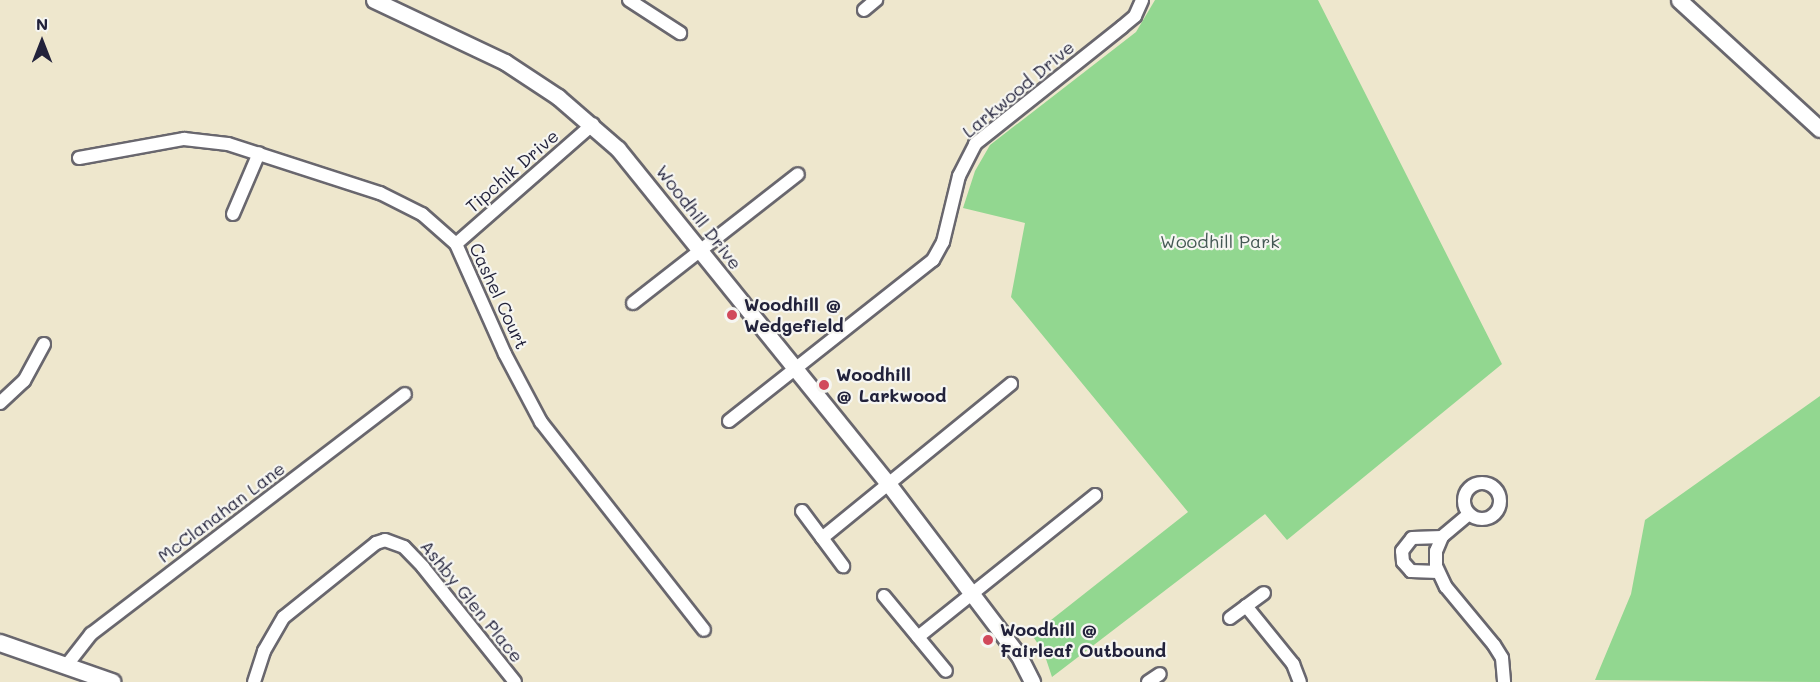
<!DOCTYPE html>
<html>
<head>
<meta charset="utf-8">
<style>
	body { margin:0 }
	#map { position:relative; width:1820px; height:682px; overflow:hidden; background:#eee7cd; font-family:Mali,sans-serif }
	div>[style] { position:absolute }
	.green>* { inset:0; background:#92d790 }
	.roads { filter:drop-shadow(2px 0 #69676e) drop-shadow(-2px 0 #69676e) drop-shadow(0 2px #69676e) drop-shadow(0 -2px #69676e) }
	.minor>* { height:12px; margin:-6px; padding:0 6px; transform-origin:6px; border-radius:6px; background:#fff }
	.minor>.ring { margin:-6px; padding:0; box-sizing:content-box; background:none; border:12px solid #fff; border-radius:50% }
	.tertiary>* { height:15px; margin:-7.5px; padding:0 7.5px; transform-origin:7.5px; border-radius:7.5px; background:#fff }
	.secondary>* { height:16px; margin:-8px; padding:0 8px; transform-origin:8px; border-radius:8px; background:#fff }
	.dots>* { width:16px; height:16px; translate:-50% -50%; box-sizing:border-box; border:3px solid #f6f6f2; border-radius:50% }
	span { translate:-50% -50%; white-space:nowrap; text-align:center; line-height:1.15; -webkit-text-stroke:4.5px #f6f6f2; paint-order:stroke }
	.street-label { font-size:18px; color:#22223b }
	.park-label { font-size:18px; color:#445854 }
	.poi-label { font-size:18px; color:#22223b; font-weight:700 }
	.left { translate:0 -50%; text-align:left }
	.north { position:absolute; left:12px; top:12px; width:60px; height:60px; -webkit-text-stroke:4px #f6f6f2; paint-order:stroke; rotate:0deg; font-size:16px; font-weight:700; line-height:24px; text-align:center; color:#22223b }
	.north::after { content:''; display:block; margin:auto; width:21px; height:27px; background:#22223b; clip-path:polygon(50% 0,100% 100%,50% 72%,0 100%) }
</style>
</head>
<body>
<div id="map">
	<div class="green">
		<i style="clip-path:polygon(1155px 0,1318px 0,1502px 364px,1287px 540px,1265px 514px,1052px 677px,1044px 653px,1032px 635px,1188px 512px,1011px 297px,1025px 223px,963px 208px,975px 171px,990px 145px,1136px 32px)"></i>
		<i style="clip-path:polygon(1820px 396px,1820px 682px,1595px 680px,1631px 594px,1645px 520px)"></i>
	</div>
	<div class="roads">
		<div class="minor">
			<i style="left:629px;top:0;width:61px;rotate:32.9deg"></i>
			<i style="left:864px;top:10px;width:16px;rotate:-40deg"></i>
			<i style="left:79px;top:158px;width:107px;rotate:-10.3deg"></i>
			<i style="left:184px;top:139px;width:44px;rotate:6.5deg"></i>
			<i style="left:228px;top:144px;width:160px;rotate:17.9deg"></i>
			<i style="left:380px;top:193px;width:47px;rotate:26.6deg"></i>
			<i style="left:422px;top:214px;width:45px;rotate:41.4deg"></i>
			<i style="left:456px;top:244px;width:120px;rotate:66deg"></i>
			<i style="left:505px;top:354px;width:77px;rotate:62.1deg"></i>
			<i style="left:541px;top:422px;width:264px;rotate:51.9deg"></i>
			<i style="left:233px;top:214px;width:66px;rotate:-66.9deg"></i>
			<i style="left:456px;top:244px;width:182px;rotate:-41.2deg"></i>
			<i style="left:633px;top:303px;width:209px;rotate:-38deg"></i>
			<i style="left:0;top:403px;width:33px;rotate:-43deg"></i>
			<i style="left:24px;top:381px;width:42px;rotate:-61.6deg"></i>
			<i style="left:729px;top:421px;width:260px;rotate:-38.3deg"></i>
			<i style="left:933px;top:260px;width:21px;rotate:-61deg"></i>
			<i style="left:943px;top:242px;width:68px;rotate:-76.4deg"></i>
			<i style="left:959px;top:176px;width:36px;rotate:-63deg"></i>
			<i style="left:975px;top:144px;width:188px;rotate:-38.5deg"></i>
			<i style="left:1122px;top:27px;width:17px;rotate:-40deg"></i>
			<i style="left:1135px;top:16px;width:17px;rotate:-66deg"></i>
			<i class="ring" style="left:1464px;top:483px;width:24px;height:24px"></i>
			<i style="left:802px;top:511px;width:69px;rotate:53.3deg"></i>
			<i style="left:1469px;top:514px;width:35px;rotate:140deg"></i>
			<i style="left:1442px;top:537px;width:15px;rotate:113deg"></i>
			<i style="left:1436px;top:551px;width:15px;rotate:90deg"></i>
			<i style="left:1436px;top:566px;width:23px;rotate:65deg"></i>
			<i style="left:1446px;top:587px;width:75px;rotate:50.4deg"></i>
			<i style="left:1494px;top:645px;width:15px;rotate:58deg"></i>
			<i style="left:1502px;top:658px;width:24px;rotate:85deg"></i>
			<i style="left:822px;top:538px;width:244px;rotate:-39.2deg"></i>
			<i style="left:1438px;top:572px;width:27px;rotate:-178deg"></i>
			<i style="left:1411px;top:571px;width:12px;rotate:-132deg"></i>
			<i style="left:1403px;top:562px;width:11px;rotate:-95deg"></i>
			<i style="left:1402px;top:551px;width:16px;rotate:-52deg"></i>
			<i style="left:1412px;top:538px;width:30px;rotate:-2deg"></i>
			<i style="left:884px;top:596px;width:97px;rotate:50.4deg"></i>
			<i style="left:1246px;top:606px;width:75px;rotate:51deg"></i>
			<i style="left:1293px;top:664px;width:19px;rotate:69deg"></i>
			<i style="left:1230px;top:618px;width:42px;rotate:-36.3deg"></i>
			<i style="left:918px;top:637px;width:227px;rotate:-38.7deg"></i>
			<i style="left:66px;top:666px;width:41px;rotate:-52deg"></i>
			<i style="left:91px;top:634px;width:395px;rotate:-37.4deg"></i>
			<i style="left:254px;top:682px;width:33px;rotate:-72deg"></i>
			<i style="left:264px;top:651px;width:39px;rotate:-60deg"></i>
			<i style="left:284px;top:617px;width:118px;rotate:-38.8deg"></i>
			<i style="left:376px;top:543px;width:9px;rotate:-18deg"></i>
			<i style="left:385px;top:540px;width:20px;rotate:20deg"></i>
			<i style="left:404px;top:547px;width:28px;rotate:46deg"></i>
			<i style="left:423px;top:567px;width:147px;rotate:51.3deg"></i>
			<i style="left:1148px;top:682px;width:14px;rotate:-34deg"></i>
		</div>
		<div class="tertiary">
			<i style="left:374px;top:0;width:145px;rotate:25.3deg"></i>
			<i style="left:505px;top:62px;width:64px;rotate:33.4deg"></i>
			<i style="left:558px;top:97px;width:79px;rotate:40.9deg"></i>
			<i style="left:618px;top:149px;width:433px;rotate:51.1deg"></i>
			<i style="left:890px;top:486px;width:213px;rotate:52.8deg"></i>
			<i style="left:1019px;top:656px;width:29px;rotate:63deg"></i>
			<i style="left:1679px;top:0;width:191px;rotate:42.5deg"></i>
		</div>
		<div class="secondary">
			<i style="left:0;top:643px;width:119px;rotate:19.2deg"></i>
		</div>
	</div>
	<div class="dots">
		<i style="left:732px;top:315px;background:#d1495b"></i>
		<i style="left:824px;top:385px;background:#d1495b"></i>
		<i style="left:988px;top:640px;background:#d1495b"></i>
	</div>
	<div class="street-label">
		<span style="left:1018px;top:89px;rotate:-40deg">Larkwood Drive</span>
		<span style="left:512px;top:171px;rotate:-41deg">Tipchik Drive</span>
		<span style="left:699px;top:217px;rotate:52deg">Woodhill Drive</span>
		<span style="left:499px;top:296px;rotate:65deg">Cashel Court</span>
		<span style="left:221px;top:512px;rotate:-37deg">McClanahan Lane</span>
		<span style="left:472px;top:601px;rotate:51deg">Ashby Glen Place</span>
	</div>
	<div class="park-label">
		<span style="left:1220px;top:241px">Woodhill Park</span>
	</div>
	<div class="poi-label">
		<span class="left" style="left:744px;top:315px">Woodhill @<br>Wedgefield</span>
		<span class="left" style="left:836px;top:385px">Woodhill<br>@ Larkwood</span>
		<span class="left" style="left:1000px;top:640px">Woodhill @<br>Fairleaf Outbound</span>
	</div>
	<div class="north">N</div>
</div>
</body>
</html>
